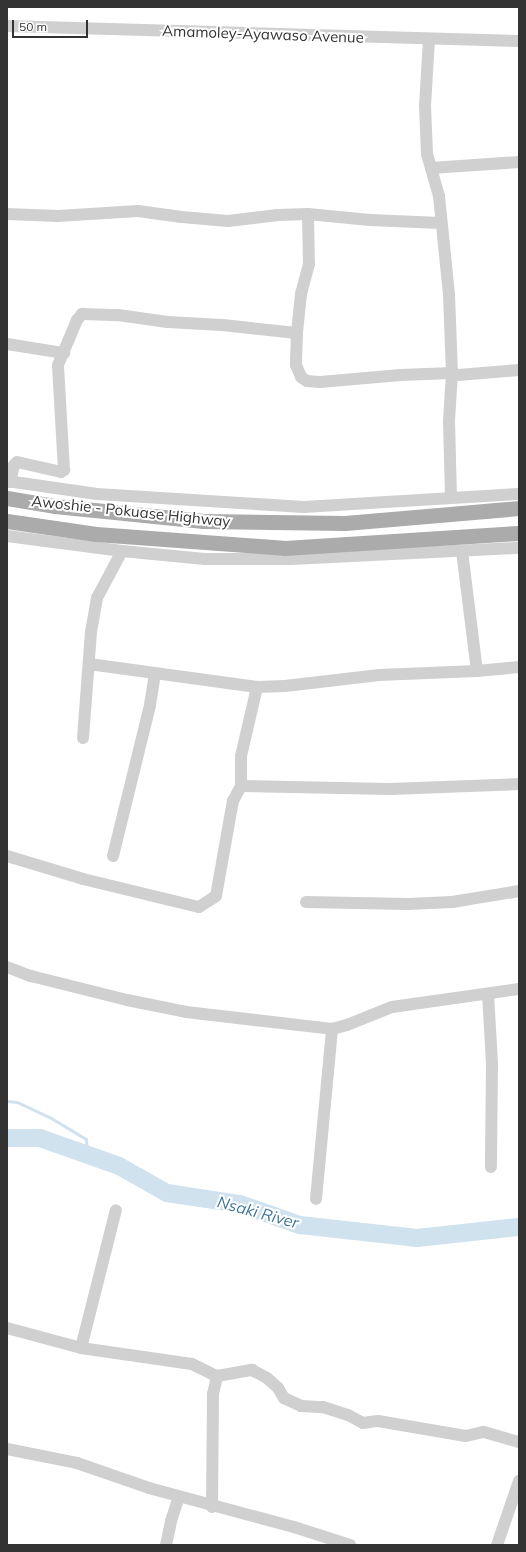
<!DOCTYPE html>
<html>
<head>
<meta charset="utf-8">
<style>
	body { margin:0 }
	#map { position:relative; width:526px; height:1552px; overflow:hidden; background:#fff; font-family:Mulish,sans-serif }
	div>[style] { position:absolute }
	.stream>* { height:3px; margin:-1.5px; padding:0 1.5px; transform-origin:1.5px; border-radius:1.5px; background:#cfe2ee }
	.river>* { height:18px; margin:-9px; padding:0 9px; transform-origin:9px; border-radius:9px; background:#cfe2ee }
	.minor>* { height:12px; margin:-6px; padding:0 6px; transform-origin:6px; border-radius:6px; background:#d0d0d0 }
	.major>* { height:15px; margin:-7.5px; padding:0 7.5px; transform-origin:7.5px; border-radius:7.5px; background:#ababab }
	span { translate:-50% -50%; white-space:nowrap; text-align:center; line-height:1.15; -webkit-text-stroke:4px #fff; paint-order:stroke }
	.street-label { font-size:15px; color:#333 }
	.water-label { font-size:16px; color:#3f7597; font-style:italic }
	.frame { position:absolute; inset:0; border:8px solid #333; pointer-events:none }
	.scale { position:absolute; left:12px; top:20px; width:76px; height:18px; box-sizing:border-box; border:2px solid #333; border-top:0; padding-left:5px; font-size:12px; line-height:14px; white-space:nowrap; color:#333; -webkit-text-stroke:3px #fff; paint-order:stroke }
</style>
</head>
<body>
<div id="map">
	<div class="stream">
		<i style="left:7px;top:1101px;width:10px;rotate:6deg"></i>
		<i style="left:17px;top:1102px;width:38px;rotate:25deg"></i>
		<i style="left:51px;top:1118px;width:41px;rotate:31deg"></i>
		<i style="left:86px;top:1139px;width:16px;rotate:86deg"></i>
	</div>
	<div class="river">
		<i style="left:7px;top:1138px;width:33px"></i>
		<i style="left:40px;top:1138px;width:84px;rotate:19.5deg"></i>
		<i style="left:119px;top:1166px;width:55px;rotate:29.4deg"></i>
		<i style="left:167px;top:1193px;width:74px;rotate:8.6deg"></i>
		<i style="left:240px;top:1204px;width:64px;rotate:19.3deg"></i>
		<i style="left:300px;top:1225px;width:118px;rotate:6.3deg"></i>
		<i style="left:417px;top:1238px;width:103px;rotate:-6.2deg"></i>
	</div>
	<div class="minor">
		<i style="left:7px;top:26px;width:512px;rotate:1.68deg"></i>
		<i style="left:429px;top:39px;width:67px;rotate:93.4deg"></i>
		<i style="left:425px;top:106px;width:48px;rotate:87.6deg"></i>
		<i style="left:427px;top:154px;width:44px;rotate:74.1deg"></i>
		<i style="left:439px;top:196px;width:100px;rotate:84.2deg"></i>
		<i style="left:449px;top:295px;width:78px;rotate:87.8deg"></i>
		<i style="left:452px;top:373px;width:48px;rotate:93.6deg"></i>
		<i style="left:449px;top:421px;width:76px;rotate:88.5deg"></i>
		<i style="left:431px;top:168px;width:88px;rotate:-3.9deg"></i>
		<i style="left:7px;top:214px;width:51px;rotate:2.2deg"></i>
		<i style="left:58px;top:216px;width:80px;rotate:-3.6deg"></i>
		<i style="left:138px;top:211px;width:44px;rotate:7.8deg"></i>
		<i style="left:182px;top:217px;width:46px;rotate:5deg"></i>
		<i style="left:228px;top:221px;width:50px;rotate:-6.8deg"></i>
		<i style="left:278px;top:215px;width:30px;rotate:-2deg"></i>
		<i style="left:308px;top:214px;width:62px;rotate:5.5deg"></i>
		<i style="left:370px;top:220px;width:71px;rotate:2.4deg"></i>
		<i style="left:308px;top:214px;width:50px;rotate:88.9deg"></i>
		<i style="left:309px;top:264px;width:31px;rotate:105deg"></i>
		<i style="left:301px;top:294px;width:39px;rotate:96deg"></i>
		<i style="left:297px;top:333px;width:32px;rotate:92deg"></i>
		<i style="left:296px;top:365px;width:13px;rotate:67deg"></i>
		<i style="left:301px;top:377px;width:7px;rotate:34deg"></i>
		<i style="left:307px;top:381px;width:13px;rotate:4deg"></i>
		<i style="left:320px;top:382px;width:81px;rotate:-4.9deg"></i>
		<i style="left:401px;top:375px;width:51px;rotate:-2.2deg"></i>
		<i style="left:452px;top:373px;width:6px;rotate:18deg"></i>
		<i style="left:458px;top:375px;width:61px;rotate:-4.7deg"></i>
		<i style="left:7px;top:344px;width:58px;rotate:9deg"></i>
		<i style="left:7px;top:481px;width:91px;rotate:8.2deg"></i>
		<i style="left:97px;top:494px;width:207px;rotate:3.6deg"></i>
		<i style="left:304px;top:507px;width:215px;rotate:-3.5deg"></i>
		<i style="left:10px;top:482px;width:17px;rotate:-77deg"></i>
		<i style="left:14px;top:465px;width:4px;rotate:-45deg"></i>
		<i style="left:17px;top:462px;width:45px;rotate:12.8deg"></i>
		<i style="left:61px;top:472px;width:4px;rotate:-34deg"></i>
		<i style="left:64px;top:470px;width:105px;rotate:-93.3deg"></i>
		<i style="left:58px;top:365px;width:49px;rotate:-67.1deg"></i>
		<i style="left:77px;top:320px;width:8px;rotate:-50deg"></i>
		<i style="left:82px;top:314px;width:36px;rotate:2deg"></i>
		<i style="left:118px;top:315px;width:50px;rotate:8deg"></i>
		<i style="left:168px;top:322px;width:54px;rotate:3.2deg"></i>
		<i style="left:222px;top:325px;width:75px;rotate:6.1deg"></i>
		<i style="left:7px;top:536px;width:116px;rotate:7.4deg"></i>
		<i style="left:122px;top:551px;width:83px;rotate:5.5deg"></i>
		<i style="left:205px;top:559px;width:86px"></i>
		<i style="left:291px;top:559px;width:228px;rotate:-2.8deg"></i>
		<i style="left:462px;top:551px;width:121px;rotate:82.9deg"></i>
		<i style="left:89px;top:664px;width:170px;rotate:7.8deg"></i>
		<i style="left:257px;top:687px;width:28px;rotate:-2deg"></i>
		<i style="left:285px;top:686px;width:95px;rotate:-6.7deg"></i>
		<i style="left:379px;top:675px;width:98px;rotate:-2.3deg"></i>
		<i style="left:477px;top:671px;width:42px;rotate:-5.4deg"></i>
		<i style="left:83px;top:738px;width:106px;rotate:-85.7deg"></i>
		<i style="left:91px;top:632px;width:35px;rotate:-80deg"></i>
		<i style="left:97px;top:598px;width:53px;rotate:-62deg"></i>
		<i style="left:241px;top:786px;width:149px;rotate:1.2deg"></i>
		<i style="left:390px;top:789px;width:129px;rotate:-2.2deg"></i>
		<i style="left:7px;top:856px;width:79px;rotate:16.8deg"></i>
		<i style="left:83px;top:879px;width:119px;rotate:13.6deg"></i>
		<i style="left:199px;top:907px;width:20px;rotate:-33deg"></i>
		<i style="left:216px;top:896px;width:97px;rotate:-79.9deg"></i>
		<i style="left:233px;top:801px;width:17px;rotate:-62deg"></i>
		<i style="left:241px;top:786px;width:30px;rotate:-90deg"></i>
		<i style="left:241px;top:756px;width:71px;rotate:-76.9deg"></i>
		<i style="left:113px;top:856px;width:155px;rotate:-76.2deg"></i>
		<i style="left:150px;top:705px;width:31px;rotate:-81deg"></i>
		<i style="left:306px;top:902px;width:102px;rotate:1.1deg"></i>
		<i style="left:408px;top:904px;width:44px;rotate:-2.6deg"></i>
		<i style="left:452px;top:902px;width:68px;rotate:-9.3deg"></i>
		<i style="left:7px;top:967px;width:26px;rotate:21deg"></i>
		<i style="left:31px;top:976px;width:99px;rotate:14deg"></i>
		<i style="left:127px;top:1000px;width:60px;rotate:11.5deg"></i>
		<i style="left:186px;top:1012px;width:147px;rotate:6.6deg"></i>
		<i style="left:332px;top:1029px;width:16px;rotate:-15deg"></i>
		<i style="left:347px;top:1025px;width:48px;rotate:-21.8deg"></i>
		<i style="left:392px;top:1007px;width:128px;rotate:-8.1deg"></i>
		<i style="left:488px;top:994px;width:69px;rotate:86.7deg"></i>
		<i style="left:492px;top:1063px;width:104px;rotate:90.6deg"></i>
		<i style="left:316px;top:1199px;width:171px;rotate:-84.6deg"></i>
		<i style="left:7px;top:1328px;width:77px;rotate:15.1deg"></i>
		<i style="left:81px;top:1348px;width:112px;rotate:8.2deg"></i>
		<i style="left:192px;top:1364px;width:28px;rotate:26deg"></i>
		<i style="left:217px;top:1376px;width:36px;rotate:-10deg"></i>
		<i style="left:252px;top:1370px;width:17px;rotate:28deg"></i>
		<i style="left:267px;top:1378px;width:15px;rotate:42deg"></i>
		<i style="left:278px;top:1388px;width:12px;rotate:59deg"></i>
		<i style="left:284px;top:1398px;width:19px;rotate:25deg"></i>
		<i style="left:301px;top:1406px;width:22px;rotate:3deg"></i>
		<i style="left:323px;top:1407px;width:26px;rotate:18deg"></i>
		<i style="left:348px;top:1415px;width:17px;rotate:28deg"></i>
		<i style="left:363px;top:1423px;width:15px;rotate:-8deg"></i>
		<i style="left:378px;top:1421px;width:89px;rotate:9.7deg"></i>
		<i style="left:466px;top:1436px;width:18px;rotate:-13deg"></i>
		<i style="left:484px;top:1432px;width:36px;rotate:16deg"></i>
		<i style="left:81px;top:1348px;width:142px;rotate:-75.8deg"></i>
		<i style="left:7px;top:1449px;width:71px;rotate:11.3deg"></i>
		<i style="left:77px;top:1463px;width:76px;rotate:19.1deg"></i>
		<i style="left:149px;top:1488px;width:150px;rotate:15.1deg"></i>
		<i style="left:294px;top:1527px;width:59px;rotate:17.8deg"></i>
		<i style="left:212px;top:1507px;width:113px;rotate:-89.5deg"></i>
		<i style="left:213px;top:1394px;width:18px;rotate:-77deg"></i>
		<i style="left:166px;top:1545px;width:25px;rotate:-78deg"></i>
		<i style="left:171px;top:1521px;width:25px;rotate:-72deg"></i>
		<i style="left:497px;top:1545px;width:68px;rotate:-71deg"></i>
	</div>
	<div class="major">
		<i style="left:7px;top:498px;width:49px;rotate:9.5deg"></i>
		<i style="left:55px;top:506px;width:149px;rotate:5.8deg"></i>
		<i style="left:203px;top:521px;width:142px;rotate:0.8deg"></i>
		<i style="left:345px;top:523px;width:175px;rotate:-4.9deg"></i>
		<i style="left:7px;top:521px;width:90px;rotate:8.3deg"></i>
		<i style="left:96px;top:534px;width:190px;rotate:4.2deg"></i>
		<i style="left:285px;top:548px;width:234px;rotate:-3.7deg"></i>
	</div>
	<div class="street-label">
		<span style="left:263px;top:34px;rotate:2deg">Amamoley-Ayawaso Avenue</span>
		<span style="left:131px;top:511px;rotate:6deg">Awoshie - Pokuase Highway</span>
	</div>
	<div class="water-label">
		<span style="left:258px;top:1212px;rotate:15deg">Nsaki River</span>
	</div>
	<div class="frame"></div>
	<div class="scale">50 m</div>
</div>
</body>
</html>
